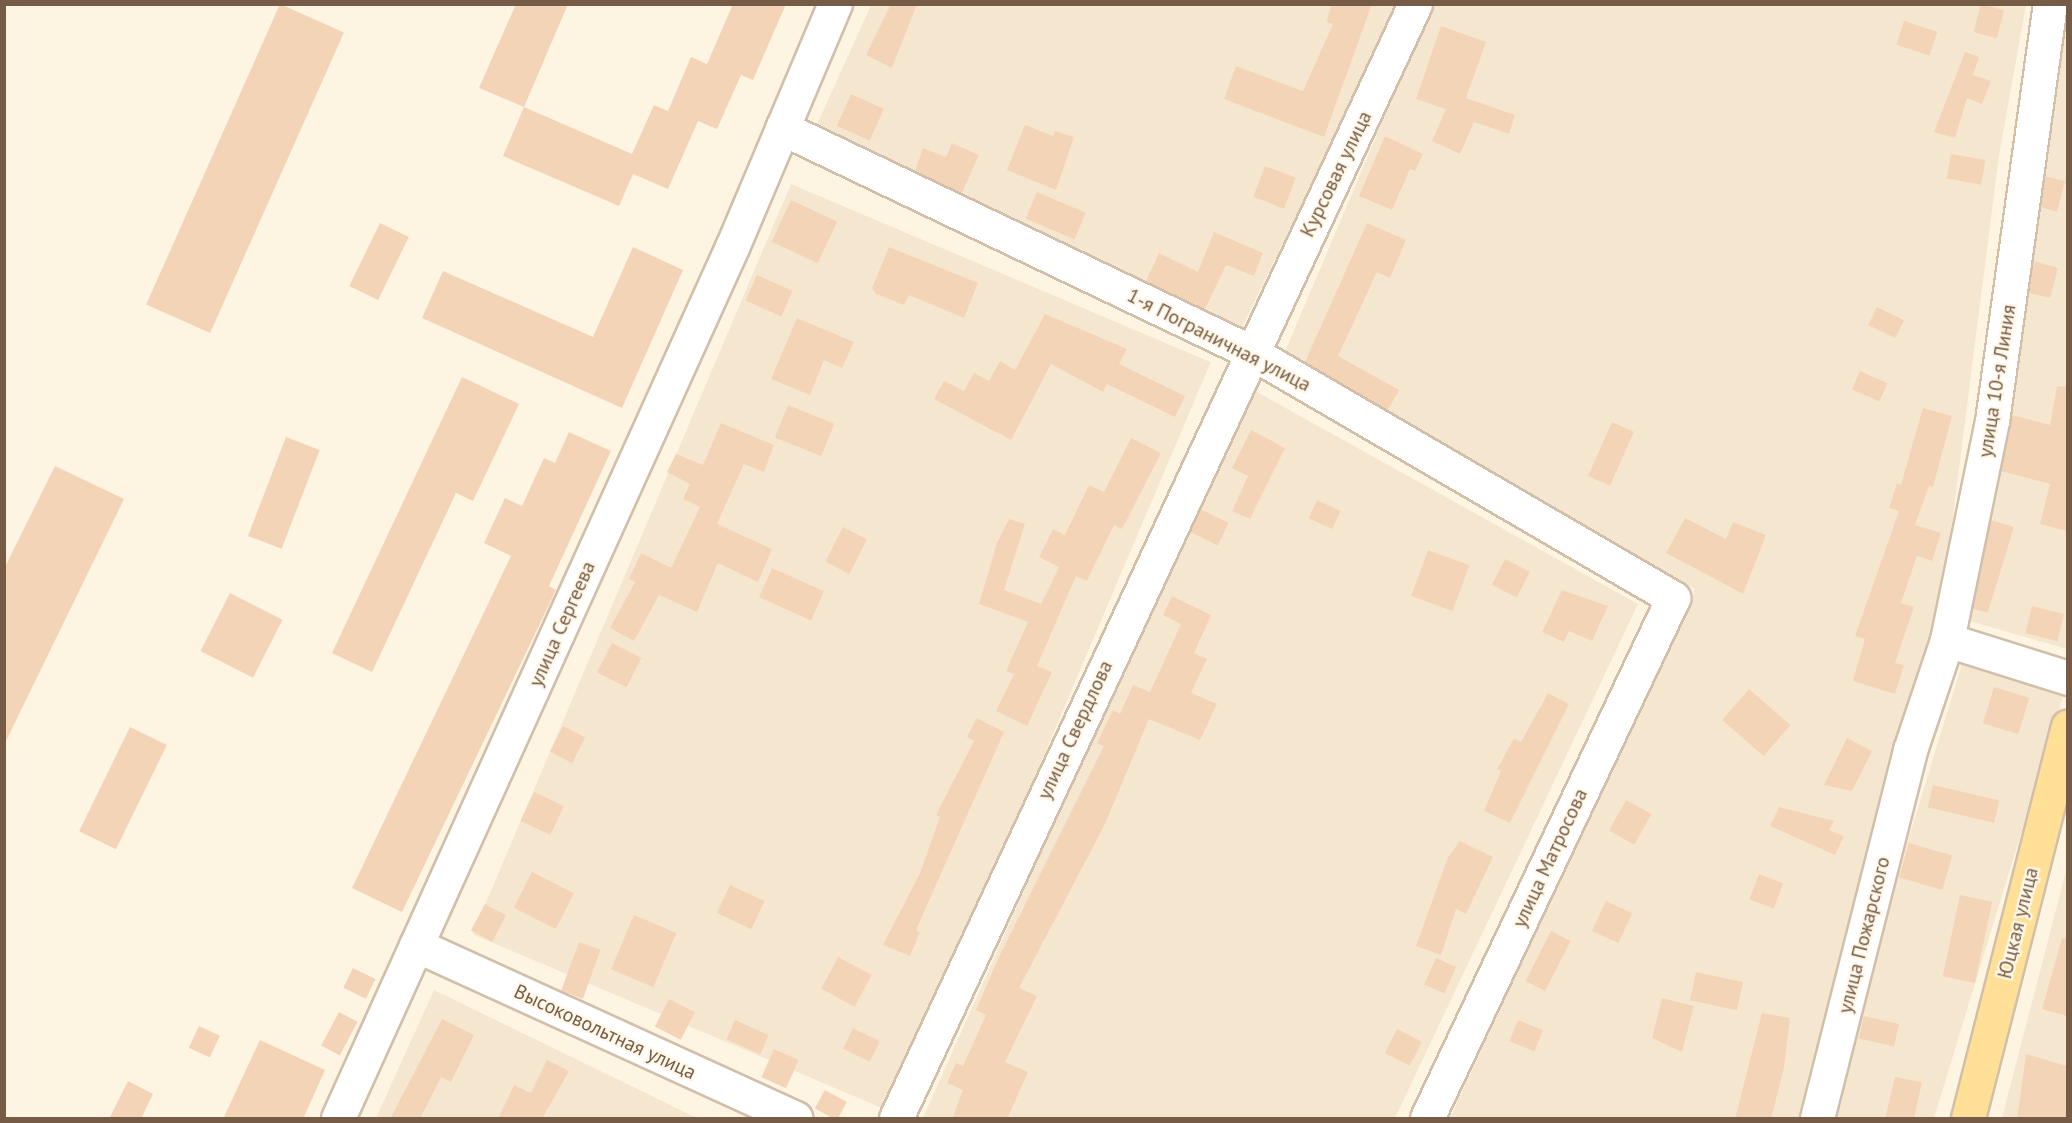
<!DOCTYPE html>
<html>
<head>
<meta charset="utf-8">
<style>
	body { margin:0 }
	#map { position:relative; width:2072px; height:1123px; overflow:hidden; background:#fdf4e1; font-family:"PT Sans",sans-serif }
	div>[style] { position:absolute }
	.residential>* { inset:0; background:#f5e7cf; transform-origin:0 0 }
	.building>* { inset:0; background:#f4d4b7; transform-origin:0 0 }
	.roads { filter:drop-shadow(2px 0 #d1bfaa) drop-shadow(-2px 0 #d1bfaa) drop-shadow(0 2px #d1bfaa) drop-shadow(0 -2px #d1bfaa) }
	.minor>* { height:33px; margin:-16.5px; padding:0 16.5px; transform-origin:16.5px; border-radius:16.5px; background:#fff }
	.major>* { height:33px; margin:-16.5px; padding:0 16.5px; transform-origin:16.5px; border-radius:16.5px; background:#ffe096 }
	span { translate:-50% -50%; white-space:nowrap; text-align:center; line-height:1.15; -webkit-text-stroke:4.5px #fff8e8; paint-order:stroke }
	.street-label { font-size:20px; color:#765b47 }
	.frame { position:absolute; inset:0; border:6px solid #765b47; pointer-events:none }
</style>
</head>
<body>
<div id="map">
	<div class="residential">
		<i style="clip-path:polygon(871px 5px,1399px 5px,1241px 329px,816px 127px)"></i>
		<i style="clip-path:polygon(1432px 5px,2026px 5px,1999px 155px,1942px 602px,1801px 1118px,1450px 1118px,1695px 589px,1284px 354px)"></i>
		<i style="clip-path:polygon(2067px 7px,2067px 649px,1966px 620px)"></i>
		<i style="left:791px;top:184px;width:456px;height:815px;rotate:23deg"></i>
		<i style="clip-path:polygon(1248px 387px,1638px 604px,1395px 1118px,923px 1118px)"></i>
		<i style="left:1965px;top:654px;width:106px;height:482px;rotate:17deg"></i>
		<i style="clip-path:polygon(2067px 867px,2067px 1118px,2002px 1118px)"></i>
		<i style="clip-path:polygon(434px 990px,697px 1118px,376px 1118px)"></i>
	</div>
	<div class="building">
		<i style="left:280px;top:4px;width:70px;height:329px;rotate:24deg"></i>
		<i style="clip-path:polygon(516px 4px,568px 4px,524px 107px,479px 88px)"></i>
		<i style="clip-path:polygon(733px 4px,786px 4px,753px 80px,741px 75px,717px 129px,698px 121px,668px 189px,633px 174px,619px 206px,503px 156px,524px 107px,632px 154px,654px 105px,668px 111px,691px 57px,707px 64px)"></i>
		<i style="clip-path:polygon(891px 4px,917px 4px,892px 68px,866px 55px)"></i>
		<i style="clip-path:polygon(1332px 4px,1372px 4px,1324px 137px,1224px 99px,1236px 66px,1303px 91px,1333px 24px,1326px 22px)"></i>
		<i style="left:1981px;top:4px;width:24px;height:29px;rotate:15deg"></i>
		<i style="left:1904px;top:21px;width:35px;height:25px;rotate:18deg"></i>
		<i style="clip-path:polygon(1441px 26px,1486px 42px,1466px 98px,1515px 115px,1509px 134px,1474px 122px,1460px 154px,1432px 141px,1446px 109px,1416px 99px)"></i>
		<i style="clip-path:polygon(1965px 52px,1979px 57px,1973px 75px,1991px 81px,1982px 104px,1967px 98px,1955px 138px,1934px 132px)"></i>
		<i style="left:851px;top:94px;width:36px;height:35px;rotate:24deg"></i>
		<i style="clip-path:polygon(1025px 125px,1053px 136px,1055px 131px,1074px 137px,1056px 190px,1007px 170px)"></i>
		<i style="clip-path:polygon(1385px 136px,1423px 154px,1415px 171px,1410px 169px,1392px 210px,1359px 196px)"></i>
		<i style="clip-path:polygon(952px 143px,979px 155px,962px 193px,915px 171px,923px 148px,946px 157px)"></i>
		<i style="left:1951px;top:154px;width:35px;height:25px;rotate:10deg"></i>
		<i style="left:1265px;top:166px;width:33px;height:33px;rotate:21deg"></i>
		<i style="clip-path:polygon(2045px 176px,2065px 181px,2057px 212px,2041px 207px)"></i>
		<i style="left:1037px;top:192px;width:53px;height:29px;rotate:23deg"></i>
		<i style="left:791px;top:200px;width:51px;height:46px;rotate:25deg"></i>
		<i style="left:380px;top:223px;width:32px;height:70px;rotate:26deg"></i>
		<i style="clip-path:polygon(1367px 223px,1406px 240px,1390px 278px,1377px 272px,1338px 356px,1399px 390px,1388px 410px,1305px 362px)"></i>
		<i style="clip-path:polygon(1214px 232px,1263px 253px,1254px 276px,1226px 265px,1205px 309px,1146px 281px,1159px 253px,1198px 272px)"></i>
		<i style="clip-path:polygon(633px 247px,683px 270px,622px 408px,422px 318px,443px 271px,593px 337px)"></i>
		<i style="clip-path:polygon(889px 247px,978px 283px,964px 318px,909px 295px,904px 305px,876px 294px,872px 288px)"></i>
		<i style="clip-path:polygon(2033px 261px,2058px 268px,2050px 298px,2029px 293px)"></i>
		<i style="left:757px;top:275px;width:39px;height:28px;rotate:24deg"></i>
		<i style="left:1877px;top:307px;width:30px;height:20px;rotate:26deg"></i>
		<i style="clip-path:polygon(1045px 314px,1127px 349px,1119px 364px,1185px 396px,1175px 417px,1107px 384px,1103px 392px,1051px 364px,1011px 440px,934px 399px,944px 381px,964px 391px,974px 373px,989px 381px,1000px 361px,1015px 370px)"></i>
		<i style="clip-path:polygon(797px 318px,854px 342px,842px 368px,824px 360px,810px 395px,771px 379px)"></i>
		<i style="left:1860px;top:371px;width:30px;height:20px;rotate:24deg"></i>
		<i style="clip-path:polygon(462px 377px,519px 404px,473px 501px,456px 493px,372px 672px,332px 653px)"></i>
		<i style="clip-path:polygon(2057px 386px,2067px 387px,2067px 531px,2040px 524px,2050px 484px,2001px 471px,2012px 415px,2050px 425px)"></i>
		<i style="left:788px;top:405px;width:50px;height:35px;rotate:22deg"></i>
		<i style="clip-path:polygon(1923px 408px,1952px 416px,1933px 487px,1929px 486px,1915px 525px,1941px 533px,1932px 561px,1917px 556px,1901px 603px,1914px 607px,1895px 663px,1904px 665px,1895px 694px,1853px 681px,1865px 639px,1855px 636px,1899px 511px,1889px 508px,1897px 483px,1901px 485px)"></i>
		<i style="left:1612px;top:422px;width:24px;height:59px;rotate:24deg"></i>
		<i style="clip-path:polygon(721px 423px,774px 445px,764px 472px,744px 464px,717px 524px,772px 549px,758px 582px,718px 563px,697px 612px,659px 595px,634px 641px,610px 628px,635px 582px,629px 579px,641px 553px,671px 568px,700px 507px,683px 499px,690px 484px,667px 472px,676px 454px,703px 465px)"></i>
		<i style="clip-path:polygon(1251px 430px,1285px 448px,1250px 519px,1232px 511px,1248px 476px,1232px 468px)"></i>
		<i style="clip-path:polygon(569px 432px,611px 451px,549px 586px,556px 590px,402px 912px,352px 888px,511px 556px,484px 543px,505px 498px,522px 506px,544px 458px,555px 463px)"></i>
		<i style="left:286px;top:437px;width:36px;height:106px;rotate:21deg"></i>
		<i style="clip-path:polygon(1131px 438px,1161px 453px,1122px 529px,1114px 525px,1087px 581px,1076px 576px,1037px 666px,1052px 672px,1027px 726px,996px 711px,1014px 674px,1006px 671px,1028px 622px,979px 604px,997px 543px,1009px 519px,1025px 524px,1004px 590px,1041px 604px,1059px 567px,1039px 557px,1053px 529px,1065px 535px,1089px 485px,1104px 492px)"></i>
		<i style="clip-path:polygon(55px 466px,124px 499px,4px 745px,4px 569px)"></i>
		<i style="left:1317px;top:500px;width:26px;height:20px;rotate:25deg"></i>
		<i style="left:1200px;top:509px;width:32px;height:25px;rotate:26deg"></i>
		<i style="clip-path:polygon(1685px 518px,1726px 539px,1733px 522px,1766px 535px,1743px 594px,1666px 553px)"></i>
		<i style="left:1991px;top:520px;width:24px;height:90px;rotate:17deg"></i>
		<i style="left:843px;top:527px;width:27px;height:39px;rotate:27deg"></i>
		<i style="left:1428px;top:550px;width:44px;height:49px;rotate:20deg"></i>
		<i style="left:1505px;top:559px;width:28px;height:29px;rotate:27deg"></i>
		<i style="left:772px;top:568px;width:57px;height:32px;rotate:24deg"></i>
		<i style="clip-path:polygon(1562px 590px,1608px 606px,1592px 641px,1569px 631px,1564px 642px,1542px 632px)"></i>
		<i style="left:230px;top:593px;width:59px;height:65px;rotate:27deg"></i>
		<i style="clip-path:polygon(1172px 596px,1211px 615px,1194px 653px,1207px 659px,1191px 693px,1217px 704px,1200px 740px,1149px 719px,1105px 824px,1019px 988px,1037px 996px,1005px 1062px,1028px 1072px,1007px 1119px,952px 1119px,963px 1090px,947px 1083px,956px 1063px,963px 1066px,986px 1015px,976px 1010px,998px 959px,1104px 746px,1097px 743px,1113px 710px,1120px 714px,1133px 685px,1150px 692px,1181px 624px,1163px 615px)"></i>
		<i style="left:2032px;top:606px;width:33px;height:28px;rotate:14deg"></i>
		<i style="left:612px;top:643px;width:33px;height:33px;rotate:27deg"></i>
		<i style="left:1994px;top:687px;width:37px;height:38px;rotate:17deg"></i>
		<i style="left:1749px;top:689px;width:55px;height:41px;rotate:41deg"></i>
		<i style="clip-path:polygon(1548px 693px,1569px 704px,1510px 823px,1484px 811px,1501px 771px,1497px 769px,1514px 738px,1521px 742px)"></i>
		<i style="clip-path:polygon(977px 718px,1004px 732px,916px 930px,920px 932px,910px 956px,883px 945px,920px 873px,940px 817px,936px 815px,974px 741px,967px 737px)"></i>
		<i style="left:563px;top:726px;width:25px;height:29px;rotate:27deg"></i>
		<i style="left:130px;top:727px;width:41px;height:116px;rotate:26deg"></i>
		<i style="clip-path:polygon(1847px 738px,1872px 751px,1852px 791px,1824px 785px)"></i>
		<i style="left:1933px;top:785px;width:68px;height:23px;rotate:13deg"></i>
		<i style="left:534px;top:792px;width:33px;height:32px;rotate:25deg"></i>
		<i style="left:1626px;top:800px;width:29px;height:35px;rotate:29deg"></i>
		<i style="clip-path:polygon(1779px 807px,1834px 821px,1829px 830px,1844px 836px,1835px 855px,1770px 826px)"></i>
		<i style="clip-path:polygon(1460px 841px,1493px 857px,1466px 914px,1456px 909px,1441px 955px,1416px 946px,1448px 857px)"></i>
		<i style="left:1909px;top:843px;width:45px;height:36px;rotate:16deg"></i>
		<i style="left:532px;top:872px;width:47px;height:40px;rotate:27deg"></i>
		<i style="left:1759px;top:874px;width:26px;height:27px;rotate:21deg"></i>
		<i style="left:730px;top:885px;width:38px;height:31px;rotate:25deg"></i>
		<i style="left:1960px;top:895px;width:33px;height:83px;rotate:12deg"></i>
		<i style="left:1606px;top:901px;width:29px;height:33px;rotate:25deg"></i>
		<i style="left:485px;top:904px;width:24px;height:30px;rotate:28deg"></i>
		<i style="left:634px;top:915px;width:46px;height:59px;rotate:23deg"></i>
		<i style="left:1551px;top:931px;width:22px;height:56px;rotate:27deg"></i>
		<i style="clip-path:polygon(2062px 938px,2067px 939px,2067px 1016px,2042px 1009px)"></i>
		<i style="left:579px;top:942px;width:23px;height:52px;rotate:20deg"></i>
		<i style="left:838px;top:957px;width:38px;height:36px;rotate:28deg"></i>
		<i style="left:1436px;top:958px;width:22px;height:29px;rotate:24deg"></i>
		<i style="left:353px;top:968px;width:25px;height:22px;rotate:26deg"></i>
		<i style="left:1696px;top:972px;width:48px;height:29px;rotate:12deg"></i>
		<i style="clip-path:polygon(1662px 998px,1694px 1006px,1682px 1052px,1652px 1038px)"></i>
		<i style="left:669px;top:999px;width:29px;height:31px;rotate:27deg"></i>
		<i style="left:339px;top:1012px;width:21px;height:38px;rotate:28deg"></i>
		<i style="clip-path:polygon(1762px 1013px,1790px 1018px,1784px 1067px,1771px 1119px,1735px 1119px)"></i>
		<i style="left:1864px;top:1016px;width:36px;height:23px;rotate:13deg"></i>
		<i style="clip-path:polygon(442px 1019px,474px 1035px,451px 1082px,441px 1077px,420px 1119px,390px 1119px)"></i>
		<i style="left:735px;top:1020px;width:37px;height:21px;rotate:24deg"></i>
		<i style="left:1518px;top:1020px;width:27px;height:23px;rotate:22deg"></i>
		<i style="left:199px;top:1026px;width:23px;height:24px;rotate:25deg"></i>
		<i style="left:853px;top:1028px;width:30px;height:23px;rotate:26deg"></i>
		<i style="left:1397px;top:1029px;width:28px;height:27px;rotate:27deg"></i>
		<i style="clip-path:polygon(260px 1040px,325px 1070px,303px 1119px,223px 1119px)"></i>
		<i style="left:774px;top:1049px;width:27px;height:31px;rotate:24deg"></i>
		<i style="clip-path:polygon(2026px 1054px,2067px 1066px,2067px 1119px,2017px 1119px)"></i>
		<i style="clip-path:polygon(547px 1060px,569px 1071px,542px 1119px,498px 1119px,514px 1085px,531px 1093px)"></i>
		<i style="clip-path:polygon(1895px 1077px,1922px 1082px,1914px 1119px,1885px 1119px)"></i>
		<i style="clip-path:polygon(128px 1081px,153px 1094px,141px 1119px,109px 1119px)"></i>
		<i style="left:825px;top:1090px;width:25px;height:21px;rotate:29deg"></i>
	</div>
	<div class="roads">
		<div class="minor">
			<i style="left:782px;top:128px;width:518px;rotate:25.53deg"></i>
			<i style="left:1249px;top:351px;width:491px;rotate:30.2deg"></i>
			<i style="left:1673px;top:598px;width:575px;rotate:115.32deg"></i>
			<i style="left:1947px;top:640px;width:127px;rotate:17.4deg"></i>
			<i style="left:416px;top:945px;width:417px;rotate:24.5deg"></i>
			<i style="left:338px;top:1118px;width:958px;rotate:-65.66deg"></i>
			<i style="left:733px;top:245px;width:262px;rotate:-67.1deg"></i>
			<i style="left:896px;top:1118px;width:1229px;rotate:-65.02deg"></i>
			<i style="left:1817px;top:1118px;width:380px;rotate:-75.8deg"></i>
			<i style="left:1910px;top:750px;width:116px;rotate:-71.4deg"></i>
			<i style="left:1947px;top:640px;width:224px;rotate:-78.4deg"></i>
			<i style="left:1992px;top:421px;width:421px;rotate:-82.1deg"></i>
		</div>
		<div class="major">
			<i style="left:1968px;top:1118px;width:404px;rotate:-75.7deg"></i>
		</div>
	</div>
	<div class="street-label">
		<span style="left:1336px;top:174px;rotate:-64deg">Курсовая улица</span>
		<span style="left:1219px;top:340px;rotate:27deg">1-я Пограничная улица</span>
		<span style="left:1997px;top:381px;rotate:-81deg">улица 10-я Линия</span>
		<span style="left:562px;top:624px;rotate:-66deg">улица Сергеева</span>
		<span style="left:1075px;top:730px;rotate:-65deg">улица Свердлова</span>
		<span style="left:1550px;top:858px;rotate:-65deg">улица Матросова</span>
		<span style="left:2018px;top:923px;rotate:-76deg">Юцкая улица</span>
		<span style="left:1864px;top:935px;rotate:-76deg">улица Пожарского</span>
		<span style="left:605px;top:1032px;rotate:25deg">Высоковольтная улица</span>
	</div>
	<div class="frame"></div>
</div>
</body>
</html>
